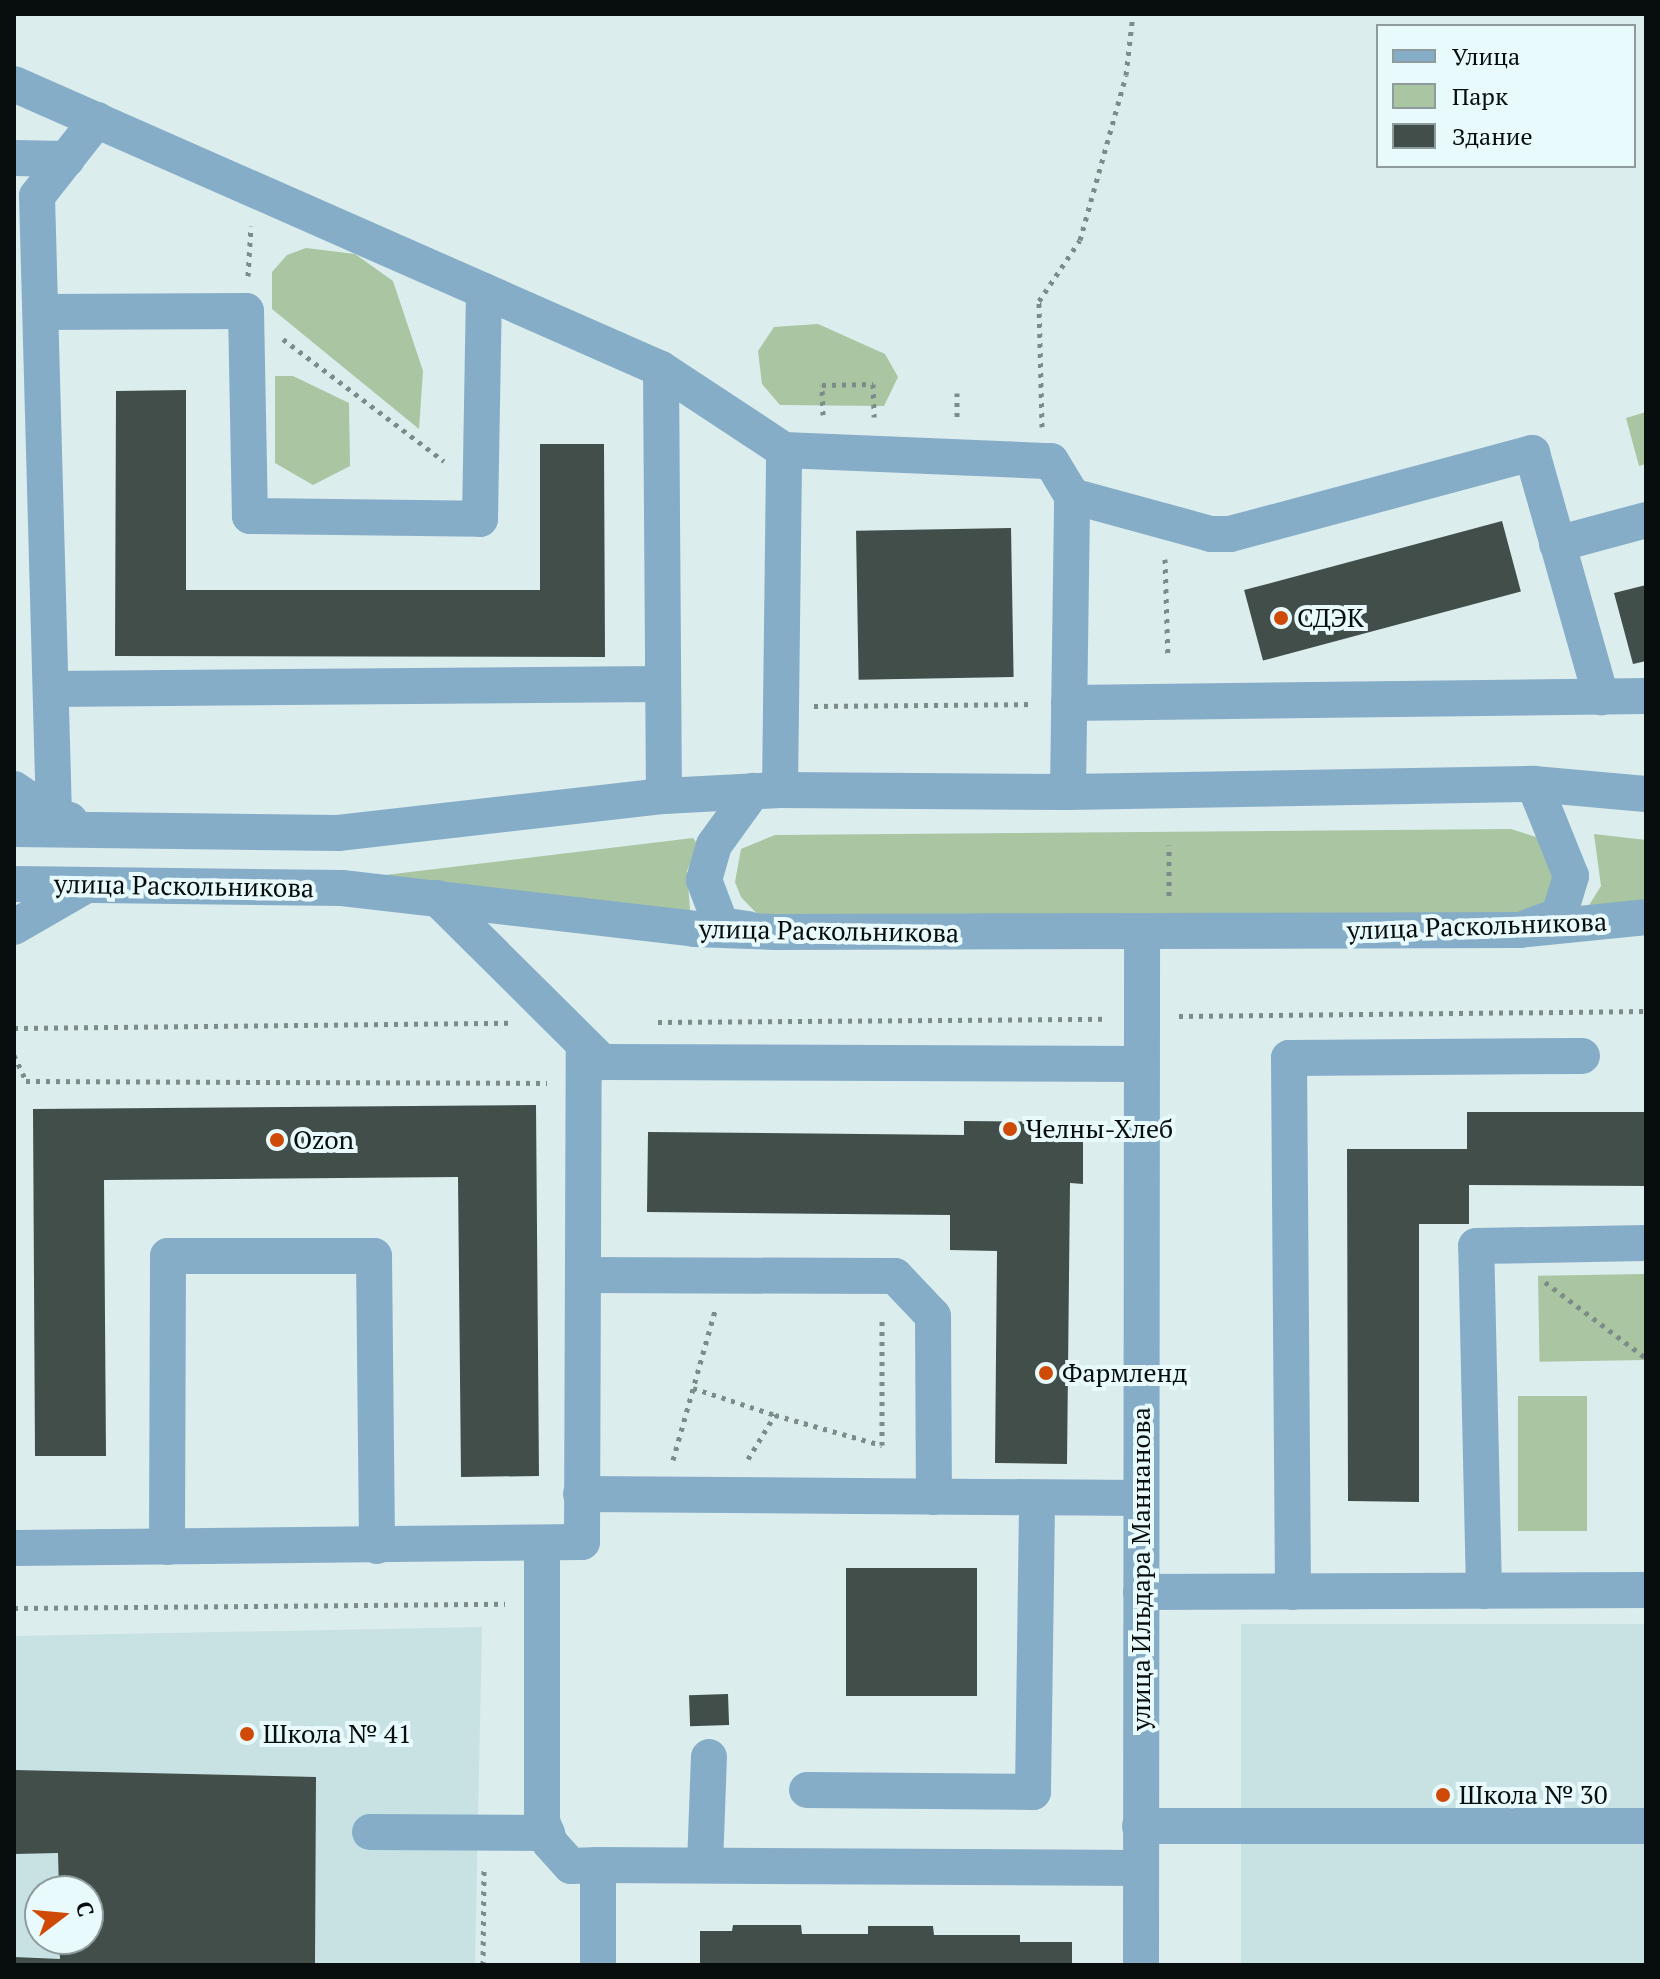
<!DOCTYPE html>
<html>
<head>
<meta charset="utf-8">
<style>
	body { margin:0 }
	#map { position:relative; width:1660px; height:1979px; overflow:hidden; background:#dcedee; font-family:"PT Serif",serif }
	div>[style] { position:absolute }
	.built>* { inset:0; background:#c8e2e4; transform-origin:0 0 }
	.green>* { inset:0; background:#a9c5a1; transform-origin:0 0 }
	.building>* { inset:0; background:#424e4a; transform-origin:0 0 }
	.path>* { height:5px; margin-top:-2.5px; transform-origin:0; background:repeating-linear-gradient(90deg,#7e8b8b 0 4px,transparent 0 10px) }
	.minor>* { height:36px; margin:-18px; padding:0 18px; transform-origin:18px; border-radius:18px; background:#86adc7 }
	.dots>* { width:22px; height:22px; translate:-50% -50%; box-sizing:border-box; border:4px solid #e9fafc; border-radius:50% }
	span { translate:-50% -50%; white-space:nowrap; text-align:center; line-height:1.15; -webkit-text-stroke:8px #e9fafc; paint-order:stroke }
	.poi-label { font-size:26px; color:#080e0e }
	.left { translate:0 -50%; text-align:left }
	.street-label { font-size:26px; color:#080e0e }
	.frame { position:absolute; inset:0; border:16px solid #080e0e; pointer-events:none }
	.legend { position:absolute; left:1376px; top:24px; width:260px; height:144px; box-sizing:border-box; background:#e9fafc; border:2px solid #8f9c9d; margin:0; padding:10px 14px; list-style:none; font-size:24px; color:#080e0e }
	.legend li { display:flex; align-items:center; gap:16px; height:40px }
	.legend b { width:40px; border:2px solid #8f9c9d }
	.north { position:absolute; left:24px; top:1875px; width:80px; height:80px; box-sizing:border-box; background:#e9fafc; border:2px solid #8f9c9d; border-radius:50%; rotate:74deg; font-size:22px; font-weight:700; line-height:32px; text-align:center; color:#080e0e }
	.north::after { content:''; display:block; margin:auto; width:28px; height:36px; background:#cf4a06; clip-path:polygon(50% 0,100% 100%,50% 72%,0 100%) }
</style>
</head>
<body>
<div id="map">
	<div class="built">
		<i style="left:1646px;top:1624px;width:341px;height:405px;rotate:90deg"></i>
		<i style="clip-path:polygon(evenodd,482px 1627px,475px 1965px,14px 1965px,14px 1636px,482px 1627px,40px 1891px,88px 1891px,88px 1939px,40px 1939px,40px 1891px)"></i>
	</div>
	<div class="green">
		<i style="clip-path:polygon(306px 248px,355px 254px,393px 281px,423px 371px,419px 429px,272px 309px,272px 272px,287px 255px)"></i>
		<i style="clip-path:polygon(818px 324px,885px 354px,898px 377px,884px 406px,780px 405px,762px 384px,758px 351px,774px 327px)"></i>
		<i style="clip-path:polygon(275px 376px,293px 376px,349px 403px,350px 466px,313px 485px,275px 463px)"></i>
		<i style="clip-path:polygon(1646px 412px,1646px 464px,1639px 466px,1626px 418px)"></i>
		<i style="clip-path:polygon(1511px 829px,1536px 837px,1556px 866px,1551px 897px,1528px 921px,762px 919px,741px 897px,735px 882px,741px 849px,775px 835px)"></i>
		<i style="clip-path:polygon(1594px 834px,1646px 840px,1646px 910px,1581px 918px,1601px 886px)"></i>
		<i style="clip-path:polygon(693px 838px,698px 845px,687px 871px,691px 923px,344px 880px)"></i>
		<i style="left:1644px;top:1274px;width:86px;height:106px;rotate:89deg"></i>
		<i style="left:1518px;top:1396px;width:69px;height:135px"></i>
	</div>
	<div class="building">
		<i style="clip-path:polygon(186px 390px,186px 590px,540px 590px,540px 444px,604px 444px,605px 657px,115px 656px,116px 391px)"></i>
		<i style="left:1502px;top:521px;width:73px;height:267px;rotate:75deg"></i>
		<i style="left:1011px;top:528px;width:149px;height:155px;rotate:89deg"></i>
		<i style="clip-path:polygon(1646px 585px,1646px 661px,1633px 664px,1614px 593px)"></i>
		<i style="clip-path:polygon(536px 1105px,539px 1476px,461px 1477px,458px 1177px,104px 1180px,106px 1456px,35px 1456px,33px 1109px)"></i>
		<i style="clip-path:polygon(1467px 1112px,1646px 1112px,1646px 1186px,1469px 1185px,1469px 1224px,1419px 1224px,1419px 1502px,1348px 1501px,1347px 1149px,1467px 1149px)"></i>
		<i style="clip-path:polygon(964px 1121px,1083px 1122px,1083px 1184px,1070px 1183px,1067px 1464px,995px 1463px,997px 1251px,950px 1250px,950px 1215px,647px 1212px,648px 1132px,964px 1135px)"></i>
		<i style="left:977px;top:1568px;width:128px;height:131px;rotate:90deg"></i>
		<i style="left:728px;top:1694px;width:31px;height:39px;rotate:88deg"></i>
		<i style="clip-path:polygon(14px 1770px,316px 1777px,315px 1965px,14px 1965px,14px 1957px,60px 1959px,59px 1939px,88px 1939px,88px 1891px,59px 1891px,58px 1853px,14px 1854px)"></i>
		<i style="clip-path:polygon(733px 1925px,801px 1925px,802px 1934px,868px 1934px,868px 1926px,933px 1926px,934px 1935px,1020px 1935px,1020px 1942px,1072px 1942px,1072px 1965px,700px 1965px,700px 1931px,732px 1931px)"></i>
	</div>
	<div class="path">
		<i style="left:248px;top:276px;width:50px;rotate:-86.6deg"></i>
		<i style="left:283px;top:339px;width:202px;rotate:37.2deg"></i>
		<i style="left:957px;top:393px;width:27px;rotate:90deg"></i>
		<i style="left:823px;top:415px;width:30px;rotate:-92deg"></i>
		<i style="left:822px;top:385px;width:51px;rotate:-1.1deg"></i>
		<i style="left:873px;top:384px;width:33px;rotate:88deg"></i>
		<i style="left:1042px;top:427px;width:126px;rotate:-91.4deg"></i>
		<i style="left:1039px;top:301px;width:73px;rotate:-56.1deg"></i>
		<i style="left:1080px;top:240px;width:171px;rotate:-74.4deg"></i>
		<i style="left:1126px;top:75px;width:61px;rotate:-83.5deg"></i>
		<i style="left:1165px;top:559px;width:99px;rotate:88.3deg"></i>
		<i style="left:814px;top:706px;width:218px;rotate:-0.5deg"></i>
		<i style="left:1169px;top:896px;width:51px;rotate:-90deg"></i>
		<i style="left:1179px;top:1016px;width:467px;rotate:-0.6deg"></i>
		<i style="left:658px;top:1022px;width:450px;rotate:-0.4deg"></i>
		<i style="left:14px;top:1028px;width:498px;rotate:-0.6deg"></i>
		<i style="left:14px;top:1055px;width:29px;rotate:65deg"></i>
		<i style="left:26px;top:1081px;width:521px;rotate:0.22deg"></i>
		<i style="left:1545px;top:1282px;width:126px;rotate:37deg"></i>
		<i style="left:693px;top:1388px;width:86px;rotate:18.2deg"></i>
		<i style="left:748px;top:1459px;width:52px;rotate:-58.5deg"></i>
		<i style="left:775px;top:1415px;width:111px;rotate:15.7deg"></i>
		<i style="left:882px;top:1445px;width:127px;rotate:-90deg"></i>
		<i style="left:673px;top:1460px;width:155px;rotate:-74.3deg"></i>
		<i style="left:14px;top:1608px;width:491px;rotate:-0.5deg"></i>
		<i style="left:483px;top:1965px;width:99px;rotate:-89.4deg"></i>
	</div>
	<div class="minor">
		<i style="left:14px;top:84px;width:707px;rotate:23.77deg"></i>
		<i style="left:661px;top:369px;width:427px;rotate:89.6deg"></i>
		<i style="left:14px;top:158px;width:53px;rotate:1.1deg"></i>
		<i style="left:42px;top:312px;width:204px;rotate:-0.3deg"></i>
		<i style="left:246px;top:311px;width:205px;rotate:88.9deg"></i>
		<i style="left:250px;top:516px;width:230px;rotate:0.7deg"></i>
		<i style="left:480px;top:519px;width:228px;rotate:-89deg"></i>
		<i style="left:661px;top:369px;width:147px;rotate:33.4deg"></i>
		<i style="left:784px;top:450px;width:267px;rotate:2.4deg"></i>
		<i style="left:1051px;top:461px;width:41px;rotate:59deg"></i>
		<i style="left:1557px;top:544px;width:92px;rotate:-15.1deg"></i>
		<i style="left:51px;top:689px;width:609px;rotate:-0.47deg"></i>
		<i style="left:1069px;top:703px;width:577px;rotate:-0.7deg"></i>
		<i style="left:14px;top:789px;width:48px;rotate:34deg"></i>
		<i style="left:54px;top:816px;width:16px;rotate:14deg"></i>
		<i style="left:780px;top:790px;width:340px;rotate:-89.3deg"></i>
		<i style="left:1068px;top:792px;width:296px;rotate:-89.2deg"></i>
		<i style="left:1072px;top:496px;width:144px;rotate:15.3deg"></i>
		<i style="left:1211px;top:534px;width:19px"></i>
		<i style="left:1230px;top:534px;width:313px;rotate:-15deg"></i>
		<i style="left:1532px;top:453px;width:254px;rotate:74.2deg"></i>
		<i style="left:54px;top:816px;width:620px;rotate:-91.57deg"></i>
		<i style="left:37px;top:196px;width:97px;rotate:-51.7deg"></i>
		<i style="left:14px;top:829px;width:324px;rotate:0.7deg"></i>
		<i style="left:338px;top:833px;width:328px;rotate:-6.5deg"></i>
		<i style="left:664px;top:796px;width:116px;rotate:-3deg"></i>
		<i style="left:780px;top:790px;width:288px;rotate:0.4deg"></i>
		<i style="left:1068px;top:792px;width:466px;rotate:-1deg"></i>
		<i style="left:1534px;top:784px;width:112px;rotate:5.1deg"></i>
		<i style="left:14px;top:884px;width:328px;rotate:0.7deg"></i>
		<i style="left:342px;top:888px;width:354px;rotate:6.6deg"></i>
		<i style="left:694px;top:929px;width:81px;rotate:2.1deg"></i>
		<i style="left:775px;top:932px;width:744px;rotate:-0.15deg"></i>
		<i style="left:1519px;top:930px;width:128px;rotate:-5.8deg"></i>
		<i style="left:437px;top:898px;width:233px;rotate:44.8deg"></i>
		<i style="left:602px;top:1062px;width:539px;rotate:0.21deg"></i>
		<i style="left:14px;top:927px;width:82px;rotate:-30deg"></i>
		<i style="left:1528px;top:927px;width:33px;rotate:-20deg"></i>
		<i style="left:1559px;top:916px;width:42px;rotate:-73.3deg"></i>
		<i style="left:1571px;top:876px;width:99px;rotate:-111.9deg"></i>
		<i style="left:748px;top:929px;width:27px;rotate:-172deg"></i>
		<i style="left:721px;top:925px;width:48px;rotate:-110.7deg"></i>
		<i style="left:704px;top:880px;width:36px;rotate:-74deg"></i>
		<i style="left:714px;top:845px;width:67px;rotate:-54.2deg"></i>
		<i style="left:583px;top:1275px;width:312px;rotate:0.2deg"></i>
		<i style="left:895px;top:1276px;width:55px;rotate:46.5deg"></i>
		<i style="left:933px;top:1316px;width:181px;rotate:89.7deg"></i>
		<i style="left:581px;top:1494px;width:560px;rotate:0.41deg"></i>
		<i style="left:542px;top:1545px;width:276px;rotate:90deg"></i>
		<i style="left:542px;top:1821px;width:23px;rotate:70deg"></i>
		<i style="left:550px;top:1843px;width:31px;rotate:48deg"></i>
		<i style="left:571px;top:1866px;width:27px;rotate:-2deg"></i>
		<i style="left:167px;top:1547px;width:291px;rotate:-89.8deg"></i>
		<i style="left:168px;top:1256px;width:206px"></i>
		<i style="left:374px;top:1256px;width:290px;rotate:89.4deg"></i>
		<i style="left:14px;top:1548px;width:568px;rotate:-0.61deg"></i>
		<i style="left:582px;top:1542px;width:496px;rotate:-89.8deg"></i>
		<i style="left:1484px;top:1591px;width:345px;rotate:-91.3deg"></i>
		<i style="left:1476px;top:1246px;width:170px;rotate:-1deg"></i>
		<i style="left:1141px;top:1592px;width:505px;rotate:-0.23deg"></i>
		<i style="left:1293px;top:1592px;width:534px;rotate:-90.43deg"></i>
		<i style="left:1289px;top:1058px;width:293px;rotate:-0.4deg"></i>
		<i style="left:807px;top:1790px;width:226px;rotate:0.5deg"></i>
		<i style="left:1033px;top:1792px;width:294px;rotate:-89.2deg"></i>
		<i style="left:1140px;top:1826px;width:506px"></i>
		<i style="left:370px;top:1832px;width:177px;rotate:0.3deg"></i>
		<i style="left:705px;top:1865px;width:108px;rotate:-87.9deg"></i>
		<i style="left:598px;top:1965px;width:100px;rotate:-90deg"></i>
		<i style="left:598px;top:1865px;width:543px;rotate:0.32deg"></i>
		<i style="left:1141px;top:1965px;width:1032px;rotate:-89.94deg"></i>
	</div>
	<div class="dots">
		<i style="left:1281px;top:618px;background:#cf4a06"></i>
		<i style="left:1010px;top:1129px;background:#cf4a06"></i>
		<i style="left:277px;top:1140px;background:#cf4a06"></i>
		<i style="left:1046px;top:1373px;background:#cf4a06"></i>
		<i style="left:247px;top:1734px;background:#cf4a06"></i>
		<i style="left:1443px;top:1795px;background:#cf4a06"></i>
	</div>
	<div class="poi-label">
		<span class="left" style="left:1297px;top:618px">СДЭК</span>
		<span class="left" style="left:1026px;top:1129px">Челны-Хлеб</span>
		<span class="left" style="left:293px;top:1140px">Ozon</span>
		<span class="left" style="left:1062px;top:1373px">Фармленд</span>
		<span class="left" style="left:263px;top:1734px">Школа № 41</span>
		<span class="left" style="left:1459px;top:1795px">Школа № 30</span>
	</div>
	<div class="street-label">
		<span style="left:184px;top:886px;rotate:1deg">улица Раскольникова</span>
		<span style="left:1477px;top:926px;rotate:-2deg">улица Раскольникова</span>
		<span style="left:829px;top:931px;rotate:1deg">улица Раскольникова</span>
		<span style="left:1141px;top:1569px;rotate:-90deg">улица Ильдара Маннанова</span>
	</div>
	<div class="frame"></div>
	<ul class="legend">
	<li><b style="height:10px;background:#86adc7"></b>Улица</li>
	<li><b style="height:22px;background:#a9c5a1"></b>Парк</li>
	<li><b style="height:22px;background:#424e4a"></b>Здание</li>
	</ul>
	<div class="north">С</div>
</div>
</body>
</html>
